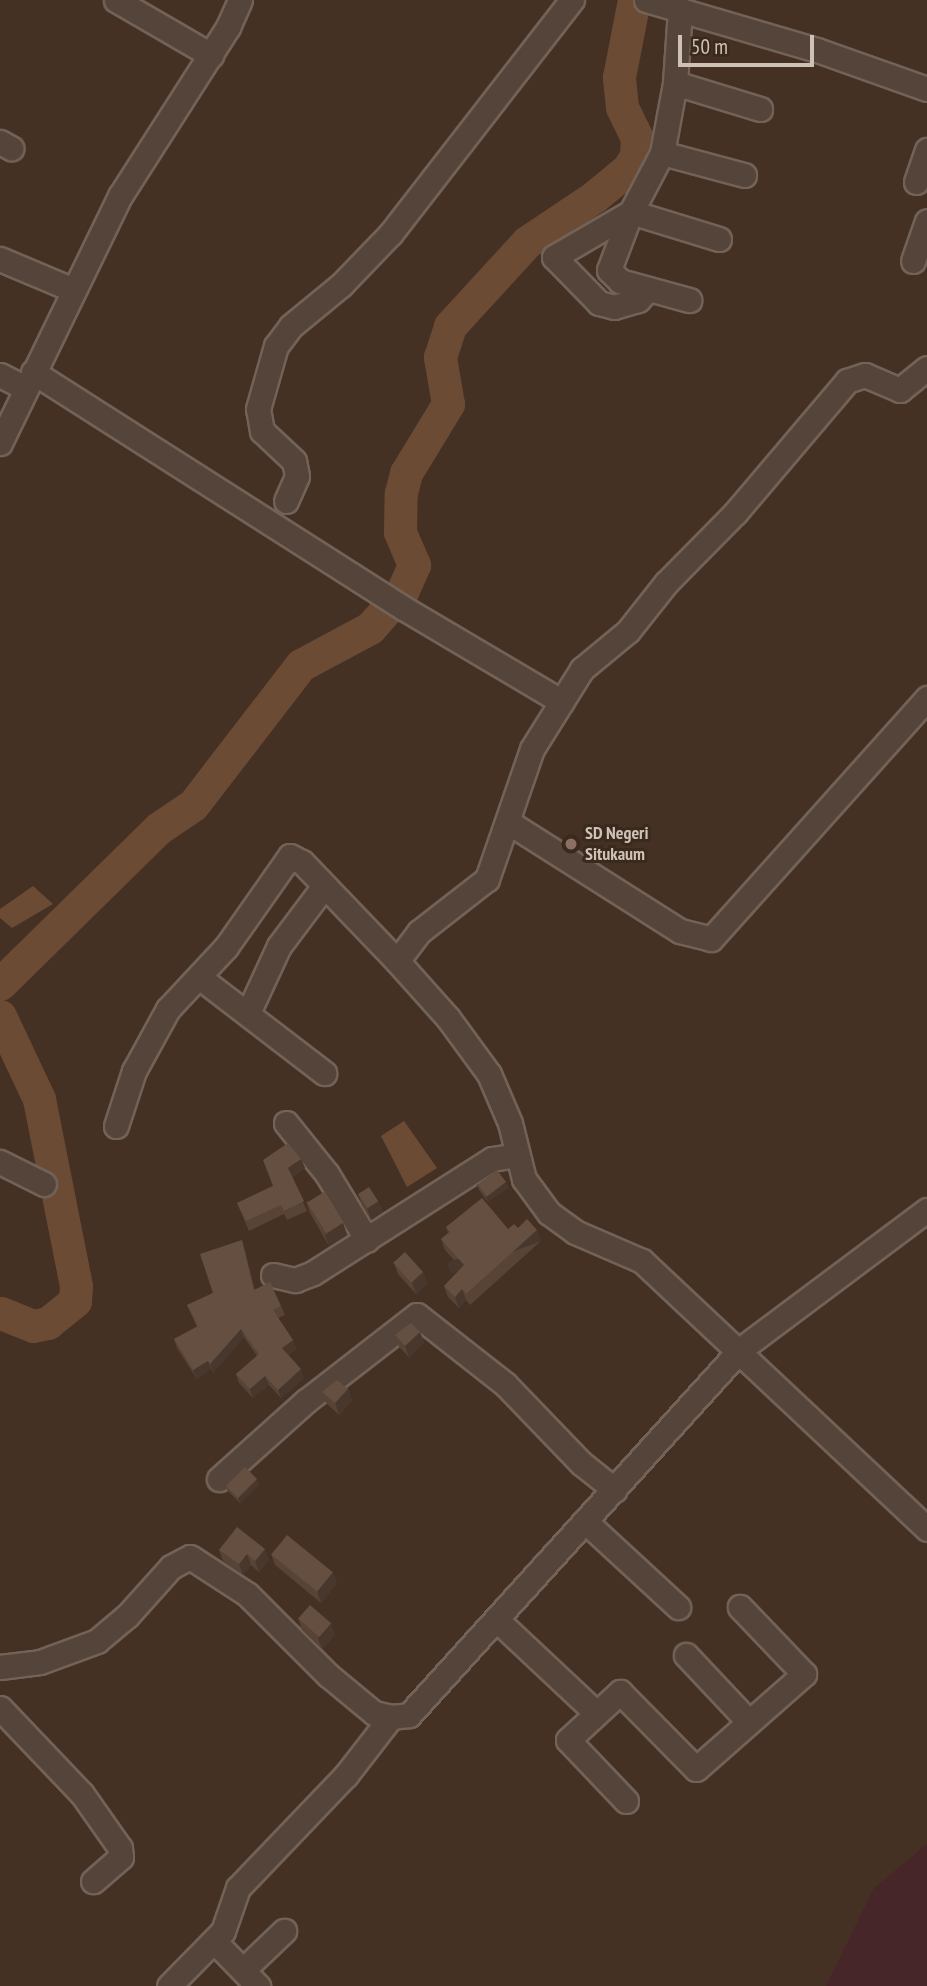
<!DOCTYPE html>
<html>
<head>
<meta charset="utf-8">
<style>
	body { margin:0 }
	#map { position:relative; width:927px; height:1986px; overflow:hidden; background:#453124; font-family:"PT Sans Narrow",sans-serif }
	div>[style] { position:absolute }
	.green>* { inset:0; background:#462629 }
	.water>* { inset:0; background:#6c4b34 }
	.river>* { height:33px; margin:-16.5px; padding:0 16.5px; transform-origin:16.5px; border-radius:16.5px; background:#6c4b34 }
	.roads { filter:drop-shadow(2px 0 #726257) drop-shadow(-2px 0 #726257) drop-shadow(0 2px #726257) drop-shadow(0 -2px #726257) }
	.minor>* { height:23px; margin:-11.5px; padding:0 11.5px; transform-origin:11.5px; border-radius:11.5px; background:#544439 }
	.wall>* { inset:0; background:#574437 }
	.shaded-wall>* { inset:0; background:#47372d; transform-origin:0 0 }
	.building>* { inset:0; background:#654f40; transform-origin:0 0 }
	.dots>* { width:19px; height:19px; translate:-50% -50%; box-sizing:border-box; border:4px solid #3a291d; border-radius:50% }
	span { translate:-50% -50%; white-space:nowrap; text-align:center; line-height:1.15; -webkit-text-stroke:6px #3a291d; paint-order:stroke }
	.poi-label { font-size:18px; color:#cec1b6; font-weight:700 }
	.left { translate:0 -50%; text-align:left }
	.scale { position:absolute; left:678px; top:35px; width:136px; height:32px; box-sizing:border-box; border:4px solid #cec1b6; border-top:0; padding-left:9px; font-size:21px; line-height:24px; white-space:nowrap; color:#cec1b6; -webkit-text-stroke:5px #3a291d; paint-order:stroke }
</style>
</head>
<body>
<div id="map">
	<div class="green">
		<i style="clip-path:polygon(927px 1844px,927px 1986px,826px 1986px,874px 1888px)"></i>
	</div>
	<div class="water">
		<i style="clip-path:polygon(33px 886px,53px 904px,12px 928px,0 918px,0 909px)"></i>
		<i style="clip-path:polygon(404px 1121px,437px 1168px,407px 1187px,381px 1136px)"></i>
	</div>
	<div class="river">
		<i style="left:0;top:984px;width:223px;rotate:-44.5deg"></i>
		<i style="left:159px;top:828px;width:41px;rotate:-34.1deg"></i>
		<i style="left:193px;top:805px;width:177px;rotate:-52.4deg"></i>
		<i style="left:301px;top:665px;width:78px;rotate:-28.2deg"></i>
		<i style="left:370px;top:628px;width:48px;rotate:-48.4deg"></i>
		<i style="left:402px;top:592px;width:30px;rotate:-66deg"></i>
		<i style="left:414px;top:565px;width:36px;rotate:-113deg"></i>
		<i style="left:400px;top:532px;width:39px;rotate:-89deg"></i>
		<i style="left:401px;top:493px;width:21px;rotate:-76deg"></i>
		<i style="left:406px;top:473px;width:81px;rotate:-58.7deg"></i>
		<i style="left:448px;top:404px;width:48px;rotate:-99.7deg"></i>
		<i style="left:440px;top:357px;width:33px;rotate:-72deg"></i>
		<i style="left:450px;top:326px;width:114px;rotate:-47.5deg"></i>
		<i style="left:527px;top:242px;width:81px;rotate:-33.9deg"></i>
		<i style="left:594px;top:197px;width:44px;rotate:-39.5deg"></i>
		<i style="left:628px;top:169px;width:15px;rotate:-58deg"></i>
		<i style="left:636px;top:156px;width:18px;rotate:-87deg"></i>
		<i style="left:637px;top:138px;width:34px;rotate:-116deg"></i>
		<i style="left:622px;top:107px;width:30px;rotate:-96deg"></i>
		<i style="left:619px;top:77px;width:78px;rotate:-79deg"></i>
		<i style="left:0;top:1016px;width:92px;rotate:64.8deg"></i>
		<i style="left:39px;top:1099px;width:191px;rotate:78.8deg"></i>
		<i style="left:76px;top:1286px;width:15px;rotate:94deg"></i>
		<i style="left:75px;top:1301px;width:35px;rotate:141deg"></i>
		<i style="left:48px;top:1323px;width:15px;rotate:169deg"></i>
		<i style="left:33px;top:1326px;width:35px;rotate:-158deg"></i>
	</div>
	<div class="roads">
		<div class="minor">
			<i style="left:116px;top:0;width:110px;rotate:30.1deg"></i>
			<i style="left:646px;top:0;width:178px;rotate:16.3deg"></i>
			<i style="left:817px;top:50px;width:117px;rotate:19.5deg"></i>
			<i style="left:680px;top:9px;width:74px;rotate:93.9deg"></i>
			<i style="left:675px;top:83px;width:89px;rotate:17deg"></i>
			<i style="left:675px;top:83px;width:71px;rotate:100.5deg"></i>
			<i style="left:662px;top:153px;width:67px;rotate:117.7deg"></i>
			<i style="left:631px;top:212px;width:62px;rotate:110.8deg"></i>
			<i style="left:609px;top:270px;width:16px;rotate:45deg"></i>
			<i style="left:620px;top:281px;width:72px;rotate:15.4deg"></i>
			<i style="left:0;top:142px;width:13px;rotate:29deg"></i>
			<i style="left:662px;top:153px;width:85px;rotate:15deg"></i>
			<i style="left:916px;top:182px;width:34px;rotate:-71deg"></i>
			<i style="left:0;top:259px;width:77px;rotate:22.9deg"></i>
			<i style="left:913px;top:261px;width:42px;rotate:-70.7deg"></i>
			<i style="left:648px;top:289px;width:15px;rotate:132deg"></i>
			<i style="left:638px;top:300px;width:25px;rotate:164deg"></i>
			<i style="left:614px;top:307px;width:16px;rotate:-165deg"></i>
			<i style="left:599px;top:303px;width:64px;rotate:-134.4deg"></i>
			<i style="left:554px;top:257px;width:89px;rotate:-30.3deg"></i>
			<i style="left:631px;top:212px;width:92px;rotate:17.1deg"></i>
			<i style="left:927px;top:368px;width:35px;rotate:141deg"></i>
			<i style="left:900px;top:390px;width:38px;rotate:-157deg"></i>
			<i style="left:865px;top:375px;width:19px;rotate:162deg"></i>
			<i style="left:847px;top:381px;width:172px;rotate:130.3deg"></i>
			<i style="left:736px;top:512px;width:100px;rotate:134.6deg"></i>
			<i style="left:666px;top:583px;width:61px;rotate:128.4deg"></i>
			<i style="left:628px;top:631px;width:60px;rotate:140.4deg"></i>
			<i style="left:582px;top:669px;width:94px;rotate:122deg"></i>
			<i style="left:532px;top:749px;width:138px;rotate:109.1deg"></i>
			<i style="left:487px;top:879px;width:86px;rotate:142.1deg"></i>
			<i style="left:419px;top:932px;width:36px;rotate:127deg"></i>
			<i style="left:397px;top:961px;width:76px;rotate:48.2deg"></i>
			<i style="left:448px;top:1018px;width:69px;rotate:53.8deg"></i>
			<i style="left:489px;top:1074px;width:53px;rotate:66.8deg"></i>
			<i style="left:510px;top:1123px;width:58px;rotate:76deg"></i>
			<i style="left:524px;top:1179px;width:42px;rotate:53.7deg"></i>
			<i style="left:549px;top:1213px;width:32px;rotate:36deg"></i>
			<i style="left:575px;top:1232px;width:73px;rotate:23.4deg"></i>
			<i style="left:642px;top:1261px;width:391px;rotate:43.2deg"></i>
			<i style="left:33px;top:372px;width:441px;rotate:32.5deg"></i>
			<i style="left:405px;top:609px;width:182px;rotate:30.6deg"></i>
			<i style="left:0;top:375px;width:28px;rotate:27deg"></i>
			<i style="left:0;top:443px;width:275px;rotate:-64.1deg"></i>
			<i style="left:120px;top:196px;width:201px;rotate:-57.4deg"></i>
			<i style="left:228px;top:27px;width:30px;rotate:-66deg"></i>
			<i style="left:286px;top:501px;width:27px;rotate:-66deg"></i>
			<i style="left:297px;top:476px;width:15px;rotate:-101deg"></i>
			<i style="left:294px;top:461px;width:44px;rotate:-136.8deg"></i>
			<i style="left:262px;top:431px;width:22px;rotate:-100deg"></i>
			<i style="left:258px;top:409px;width:66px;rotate:-74.1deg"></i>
			<i style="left:276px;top:346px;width:25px;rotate:-53deg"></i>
			<i style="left:291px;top:326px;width:65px;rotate:-39.4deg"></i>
			<i style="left:341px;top:285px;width:72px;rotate:-46.1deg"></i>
			<i style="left:391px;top:233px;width:295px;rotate:-52.2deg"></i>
			<i style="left:508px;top:822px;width:204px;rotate:32.4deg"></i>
			<i style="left:680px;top:931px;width:32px;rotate:14deg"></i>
			<i style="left:711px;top:939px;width:324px;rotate:-48.1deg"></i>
			<i style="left:199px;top:977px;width:158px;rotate:37.5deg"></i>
			<i style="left:248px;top:1013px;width:74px;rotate:-65.2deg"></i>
			<i style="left:279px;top:946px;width:75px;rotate:-53.1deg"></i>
			<i style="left:286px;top:1123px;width:65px;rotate:51.2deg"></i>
			<i style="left:327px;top:1174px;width:77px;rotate:58.8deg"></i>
			<i style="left:116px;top:1126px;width:58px;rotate:-71.9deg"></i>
			<i style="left:134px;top:1071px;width:71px;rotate:-61.3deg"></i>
			<i style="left:168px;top:1009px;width:85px;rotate:-46.9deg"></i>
			<i style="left:226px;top:947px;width:111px;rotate:-54.9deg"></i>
			<i style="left:290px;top:856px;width:13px;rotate:27deg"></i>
			<i style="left:302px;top:862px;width:137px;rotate:46.2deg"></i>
			<i style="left:0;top:1162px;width:49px;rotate:26.6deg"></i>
			<i style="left:273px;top:1275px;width:23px;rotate:13deg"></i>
			<i style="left:295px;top:1280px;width:19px;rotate:-21deg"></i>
			<i style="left:313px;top:1273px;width:212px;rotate:-32.5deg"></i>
			<i style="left:492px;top:1159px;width:24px;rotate:-9deg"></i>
			<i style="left:219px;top:1479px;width:117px;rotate:-41.9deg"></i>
			<i style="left:306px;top:1401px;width:140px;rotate:-37.8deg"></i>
			<i style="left:417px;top:1315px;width:112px;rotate:38.1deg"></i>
			<i style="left:505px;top:1384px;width:110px;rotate:46.1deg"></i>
			<i style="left:581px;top:1463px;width:43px;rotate:38.5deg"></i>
			<i style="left:587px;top:1523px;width:124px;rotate:42.7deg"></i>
			<i style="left:497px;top:1620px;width:136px;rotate:43.2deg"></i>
			<i style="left:686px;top:1655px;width:92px;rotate:46.8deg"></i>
			<i style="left:0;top:1667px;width:40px;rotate:-7.1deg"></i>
			<i style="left:40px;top:1662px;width:61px;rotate:-20.2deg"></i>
			<i style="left:97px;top:1641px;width:39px;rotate:-40deg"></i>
			<i style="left:127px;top:1616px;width:66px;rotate:-48.1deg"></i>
			<i style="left:171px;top:1567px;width:21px;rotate:-28deg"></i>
			<i style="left:190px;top:1557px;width:68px;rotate:33deg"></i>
			<i style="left:247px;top:1594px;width:115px;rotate:45deg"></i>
			<i style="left:328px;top:1675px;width:60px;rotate:39.6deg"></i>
			<i style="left:374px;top:1713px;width:17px;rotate:13deg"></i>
			<i style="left:391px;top:1717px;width:18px;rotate:-6deg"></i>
			<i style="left:409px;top:1715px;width:494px;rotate:-47.8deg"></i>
			<i style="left:741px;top:1349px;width:232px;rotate:-36.8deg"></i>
			<i style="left:0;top:1708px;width:119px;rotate:46.4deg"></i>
			<i style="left:82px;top:1794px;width:66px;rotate:54.9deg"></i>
			<i style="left:120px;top:1848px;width:9px;rotate:84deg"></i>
			<i style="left:121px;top:1857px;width:37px;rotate:139deg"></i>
			<i style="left:626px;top:1801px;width:84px;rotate:-133.6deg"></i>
			<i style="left:568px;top:1740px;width:71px;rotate:-42.7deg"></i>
			<i style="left:620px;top:1692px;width:108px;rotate:45.4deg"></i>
			<i style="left:696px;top:1769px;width:144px;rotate:-41.3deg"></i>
			<i style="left:804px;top:1674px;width:93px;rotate:-133.7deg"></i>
			<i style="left:215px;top:1942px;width:62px;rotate:45.7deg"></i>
			<i style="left:243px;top:1970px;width:57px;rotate:-43.6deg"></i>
			<i style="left:169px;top:1986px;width:77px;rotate:-45.5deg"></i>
			<i style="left:223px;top:1931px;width:46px;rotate:-70.8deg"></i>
			<i style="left:238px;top:1888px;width:156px;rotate:-46.3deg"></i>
			<i style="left:346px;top:1775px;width:73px;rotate:-52.2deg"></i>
		</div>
	</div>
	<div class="wall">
		<i style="clip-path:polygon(301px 1159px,305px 1168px,292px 1177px,307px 1211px,287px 1220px,284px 1214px,249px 1231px,237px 1203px,273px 1186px)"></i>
		<i style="clip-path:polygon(477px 1184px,508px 1188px,488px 1202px,479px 1190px)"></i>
		<i style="clip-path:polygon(358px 1194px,378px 1201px,383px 1212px,371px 1220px,362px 1205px)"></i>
		<i style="clip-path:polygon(306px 1201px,343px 1223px,347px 1235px,329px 1246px,310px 1213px)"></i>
		<i style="clip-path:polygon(446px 1227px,508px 1229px,518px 1228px,537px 1230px,541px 1241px,470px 1305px,466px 1300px,459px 1308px,448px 1297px,444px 1286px,461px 1268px,445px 1250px,441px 1239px,448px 1233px)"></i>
		<i style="clip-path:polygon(242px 1240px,255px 1289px,281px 1306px,285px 1315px,278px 1318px,293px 1340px,296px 1349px,288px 1355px,304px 1378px,281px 1398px,269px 1385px,253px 1398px,239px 1383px,236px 1374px,257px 1356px,244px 1337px,213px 1373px,211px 1369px,197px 1379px,177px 1348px,174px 1339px,197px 1327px,187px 1305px,213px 1293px)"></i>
		<i style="clip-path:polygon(394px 1263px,423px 1272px,427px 1283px,416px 1294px,398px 1274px)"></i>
		<i style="clip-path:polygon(420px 1332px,424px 1343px,409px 1357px,399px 1347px,395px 1335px)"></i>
		<i style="clip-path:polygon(348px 1389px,352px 1401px,339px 1415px,326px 1403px,322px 1392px)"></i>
		<i style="clip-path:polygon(257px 1479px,259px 1485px,240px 1503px,227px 1490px,225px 1485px)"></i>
		<i style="clip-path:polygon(265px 1549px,269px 1560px,259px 1572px,251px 1565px,243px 1575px,223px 1561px,219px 1550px)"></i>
		<i style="clip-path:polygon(271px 1554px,337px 1583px,321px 1603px,275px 1565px)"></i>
		<i style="clip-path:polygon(298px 1618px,335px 1635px,322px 1649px,302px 1630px)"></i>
	</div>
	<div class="shaded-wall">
		<i style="clip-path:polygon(301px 1159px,305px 1168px,291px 1177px,288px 1168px)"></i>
		<i style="clip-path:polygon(506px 1182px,508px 1188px,488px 1202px,486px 1197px)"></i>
		<i style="clip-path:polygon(378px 1201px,383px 1212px,371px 1220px,367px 1208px)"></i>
		<i style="clip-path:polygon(343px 1223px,347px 1235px,329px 1246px,325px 1235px)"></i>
		<i style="left:537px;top:1230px;width:12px;height:96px;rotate:70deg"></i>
		<i style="clip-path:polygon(242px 1240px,245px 1249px,257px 1298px,254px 1290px)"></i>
		<i style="clip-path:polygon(423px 1272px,427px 1283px,416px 1294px,412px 1282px)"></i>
		<i style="clip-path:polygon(462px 1289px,466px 1300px,459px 1308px,455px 1297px)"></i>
		<i style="clip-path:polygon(241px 1329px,244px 1337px,213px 1373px,210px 1364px)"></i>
		<i style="clip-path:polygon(420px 1332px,424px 1343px,409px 1357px,405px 1346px)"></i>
		<i style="clip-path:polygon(293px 1340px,296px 1349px,285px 1357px,282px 1348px)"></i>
		<i style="clip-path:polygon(208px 1361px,211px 1369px,197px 1379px,193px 1370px)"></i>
		<i style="clip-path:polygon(301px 1369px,304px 1378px,281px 1398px,278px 1390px)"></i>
		<i style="clip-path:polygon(265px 1376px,269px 1385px,253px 1398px,250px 1389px)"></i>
		<i style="clip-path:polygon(348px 1389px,352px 1401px,339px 1415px,335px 1403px)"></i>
		<i style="clip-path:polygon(257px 1479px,259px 1485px,240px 1503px,238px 1498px)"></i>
		<i style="clip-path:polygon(265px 1549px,269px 1560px,259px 1572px,255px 1561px)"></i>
		<i style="clip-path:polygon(247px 1554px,251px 1565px,243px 1575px,239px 1564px)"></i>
		<i style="clip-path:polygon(333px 1572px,337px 1583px,321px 1603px,317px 1591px)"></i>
		<i style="clip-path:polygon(331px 1623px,335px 1635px,322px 1649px,318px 1638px)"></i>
	</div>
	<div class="building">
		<i style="clip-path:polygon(288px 1143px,301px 1159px,288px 1168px,304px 1201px,284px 1211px,281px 1205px,246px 1221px,237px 1203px,273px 1186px,263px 1160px)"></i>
		<i style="left:497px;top:1170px;width:15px;height:24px;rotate:53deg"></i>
		<i style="left:369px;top:1187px;width:17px;height:13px;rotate:57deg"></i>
		<i style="left:324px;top:1192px;width:36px;height:20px;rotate:58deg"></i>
		<i style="clip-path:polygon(482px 1198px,508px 1229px,514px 1224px,518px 1228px,527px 1219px,537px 1230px,466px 1294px,462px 1289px,455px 1297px,444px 1286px,464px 1265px,441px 1239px,450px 1232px,446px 1227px)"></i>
		<i style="clip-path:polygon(242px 1240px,254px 1290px,270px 1282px,281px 1306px,273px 1310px,293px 1340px,282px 1348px,301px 1369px,278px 1390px,265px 1376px,250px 1389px,236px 1374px,259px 1354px,241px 1329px,210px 1364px,208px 1361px,193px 1370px,174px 1339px,198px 1326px,187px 1305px,213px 1293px,200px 1254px)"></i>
		<i style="left:405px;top:1252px;width:27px;height:16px;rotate:48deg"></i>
		<i style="clip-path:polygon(411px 1323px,420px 1332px,405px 1346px,395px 1335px)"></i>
		<i style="clip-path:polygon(337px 1380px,348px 1389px,335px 1403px,322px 1392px)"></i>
		<i style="left:245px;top:1467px;width:17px;height:27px;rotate:45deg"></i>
		<i style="clip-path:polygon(237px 1527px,265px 1549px,255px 1561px,247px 1554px,239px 1564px,219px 1550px)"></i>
		<i style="left:287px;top:1535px;width:59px;height:25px;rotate:39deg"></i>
		<i style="left:310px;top:1605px;width:28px;height:18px;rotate:41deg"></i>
	</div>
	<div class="dots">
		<i style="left:571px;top:844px;background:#8d6e63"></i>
	</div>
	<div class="poi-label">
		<span class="left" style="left:585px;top:844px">SD Negeri<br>Situkaum</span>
	</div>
	<div class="scale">50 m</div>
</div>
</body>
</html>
